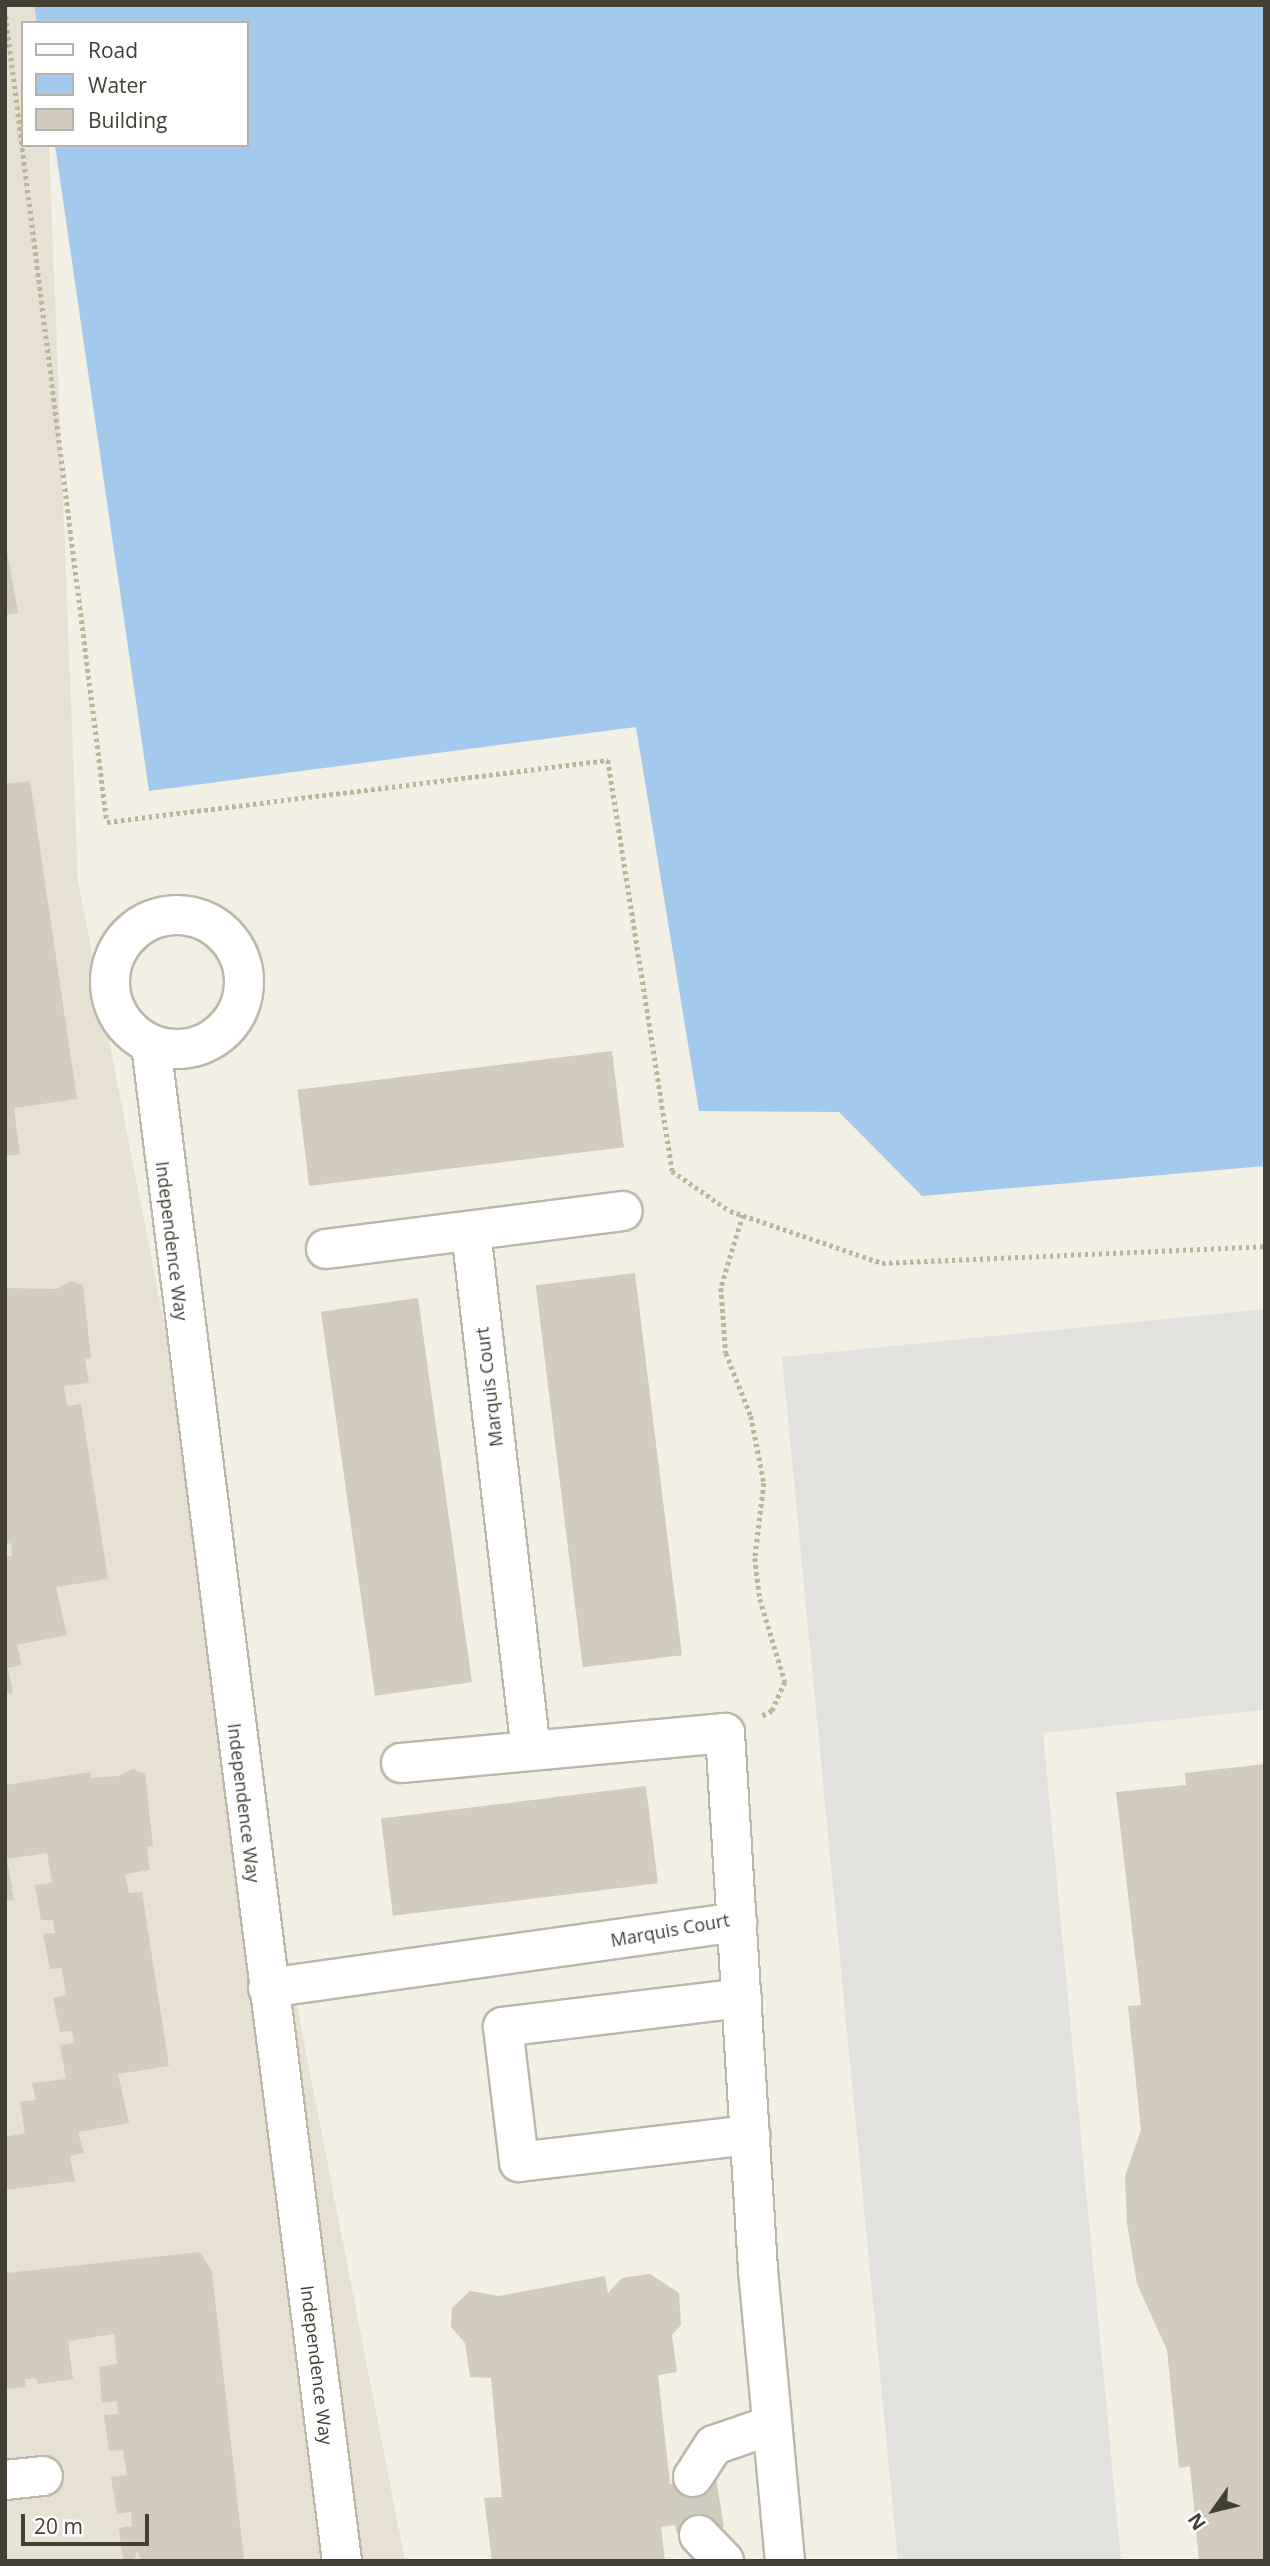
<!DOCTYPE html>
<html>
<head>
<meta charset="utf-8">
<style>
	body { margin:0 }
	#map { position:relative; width:1270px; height:2566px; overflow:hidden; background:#f2efe5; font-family:"Open Sans",sans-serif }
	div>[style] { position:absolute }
	.residential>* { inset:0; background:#e6e1d3 }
	.parking>* { inset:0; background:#e3e1dd }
	.water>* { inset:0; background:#a3caed }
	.building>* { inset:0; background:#d3cbbb; transform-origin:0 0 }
	.minor-tunnel>* { height:38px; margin-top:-19px; transform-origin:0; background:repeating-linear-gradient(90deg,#cfccc2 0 38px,transparent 0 57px) }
	.path>* { height:4.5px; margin-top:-2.25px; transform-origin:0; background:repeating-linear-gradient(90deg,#beb49a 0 3.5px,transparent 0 7px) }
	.roads { filter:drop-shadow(2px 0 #bdb7a8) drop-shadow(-2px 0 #bdb7a8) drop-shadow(0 2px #bdb7a8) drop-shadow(0 -2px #bdb7a8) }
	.minor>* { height:38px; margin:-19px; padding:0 19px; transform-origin:19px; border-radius:19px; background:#fff }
	.minor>.ring { margin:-19px; padding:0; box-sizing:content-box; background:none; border:38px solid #fff; border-radius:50% }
	span { translate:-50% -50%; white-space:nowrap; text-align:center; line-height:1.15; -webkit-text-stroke:5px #fff; paint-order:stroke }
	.street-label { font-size:18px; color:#443f35 }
	.frame { position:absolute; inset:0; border:7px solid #443f35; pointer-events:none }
	.legend { position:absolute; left:21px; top:21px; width:228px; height:126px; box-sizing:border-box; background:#fff; border:2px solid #b4b2ae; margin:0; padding:9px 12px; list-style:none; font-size:21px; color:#443f35 }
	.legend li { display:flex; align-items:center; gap:14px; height:35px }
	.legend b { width:35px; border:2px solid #b4b2ae }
	.north { position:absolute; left:1179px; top:2475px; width:70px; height:70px; -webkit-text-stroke:5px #fff; paint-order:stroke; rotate:236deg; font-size:19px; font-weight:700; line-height:28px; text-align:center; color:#443f35 }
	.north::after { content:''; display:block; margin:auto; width:24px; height:32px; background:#443f35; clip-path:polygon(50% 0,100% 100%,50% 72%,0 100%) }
	.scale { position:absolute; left:21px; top:2514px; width:128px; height:32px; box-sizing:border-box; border:4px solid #443f35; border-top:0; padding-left:9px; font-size:21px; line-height:24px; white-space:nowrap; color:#443f35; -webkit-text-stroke:5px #fff; paint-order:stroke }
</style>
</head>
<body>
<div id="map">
	<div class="residential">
		<i style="clip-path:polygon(5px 5px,43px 5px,44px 23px,23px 23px,23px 145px,49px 145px,78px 881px,405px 2561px,5px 2561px)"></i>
	</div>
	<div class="parking">
		<i style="clip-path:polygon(1265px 1309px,1265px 1710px,1043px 1733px,1121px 2561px,898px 2561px,782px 1357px)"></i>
	</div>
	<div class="water">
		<i style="clip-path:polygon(34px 5px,1265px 5px,1265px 1166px,922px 1196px,839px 1112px,699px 1111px,636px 727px,149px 791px,55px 145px,247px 145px,247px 23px,37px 23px)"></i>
	</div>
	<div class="building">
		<i style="clip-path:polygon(5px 540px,18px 613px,5px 615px)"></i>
		<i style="clip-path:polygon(30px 781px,77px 1099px,14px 1108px,20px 1154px,5px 1156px,5px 784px)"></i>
		<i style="left:612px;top:1051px;width:97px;height:317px;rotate:83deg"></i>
		<i style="left:635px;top:1273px;width:385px;height:100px;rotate:83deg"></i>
		<i style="clip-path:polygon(71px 1281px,83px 1285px,91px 1358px,85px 1359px,89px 1383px,64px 1386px,67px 1406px,81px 1404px,108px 1579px,56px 1587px,67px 1635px,17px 1645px,22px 1665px,8px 1668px,13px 1693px,5px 1694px,5px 1556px,12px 1556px,11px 1543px,5px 1544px,5px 1288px,56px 1289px)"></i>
		<i style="left:418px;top:1298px;width:388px;height:98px;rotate:82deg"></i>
		<i style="clip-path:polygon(1265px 1764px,1265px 2561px,1199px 2561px,1190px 2466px,1179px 2468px,1167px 2350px,1137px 2284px,1127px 2223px,1125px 2176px,1141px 2130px,1128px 2006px,1141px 2005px,1116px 1792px,1186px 1785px,1185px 1773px)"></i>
		<i style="clip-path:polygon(133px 1769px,145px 1774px,153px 1846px,147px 1847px,150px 1870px,125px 1874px,129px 1893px,142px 1892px,169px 2066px,118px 2074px,129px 2123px,78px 2132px,84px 2153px,70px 2156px,75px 2181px,5px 2190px,5px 2137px,25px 2133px,20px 2102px,36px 2100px,32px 2083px,66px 2079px,60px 2045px,74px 2043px,72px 2031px,60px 2032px,53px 1998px,66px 1995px,62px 1968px,50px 1969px,43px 1934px,55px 1933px,53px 1920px,41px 1920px,35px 1885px,52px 1883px,47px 1853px,7px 1859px,14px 1900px,5px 1901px,5px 1785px,91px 1772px,91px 1778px,118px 1776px)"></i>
		<i style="left:646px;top:1786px;width:98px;height:267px;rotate:83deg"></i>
		<i style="clip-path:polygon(200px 2252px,212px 2272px,244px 2561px,141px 2561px,137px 2551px,134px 2561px,123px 2561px,119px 2528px,132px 2526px,131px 2512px,117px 2514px,111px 2477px,127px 2475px,123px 2450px,109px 2451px,104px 2415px,118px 2414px,117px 2401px,102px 2403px,99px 2367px,117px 2364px,114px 2334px,68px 2341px,73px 2379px,38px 2384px,36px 2378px,25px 2379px,25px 2387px,5px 2389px,7px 2273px)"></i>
		<i style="clip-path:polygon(650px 2274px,679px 2293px,681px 2325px,672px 2335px,677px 2372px,658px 2375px,670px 2484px,716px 2478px,724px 2527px,677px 2534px,675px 2525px,661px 2527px,665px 2561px,492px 2561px,484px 2498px,502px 2497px,491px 2378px,470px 2377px,465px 2343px,451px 2327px,452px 2308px,470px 2291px,499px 2296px,605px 2276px,608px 2293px,622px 2278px)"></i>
	</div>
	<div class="minor-tunnel">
		<i style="left:693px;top:2477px;width:58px;rotate:84.1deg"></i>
	</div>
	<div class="path">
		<i style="left:5px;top:9px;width:819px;rotate:82.85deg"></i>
		<i style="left:107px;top:822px;width:505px;rotate:-7.05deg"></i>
		<i style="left:608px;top:760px;width:416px;rotate:81.1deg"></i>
		<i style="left:672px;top:1171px;width:70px;rotate:34.6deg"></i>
		<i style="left:730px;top:1211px;width:161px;rotate:18.9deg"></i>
		<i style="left:882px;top:1263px;width:383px;rotate:-2.5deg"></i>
		<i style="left:743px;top:1215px;width:76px;rotate:106.8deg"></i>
		<i style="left:721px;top:1288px;width:65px;rotate:85.6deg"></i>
		<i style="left:726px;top:1353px;width:68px;rotate:68.4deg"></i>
		<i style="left:751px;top:1416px;width:68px;rotate:79deg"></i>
		<i style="left:764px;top:1483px;width:76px;rotate:96.8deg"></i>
		<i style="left:755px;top:1558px;width:41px;rotate:83deg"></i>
		<i style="left:760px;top:1599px;width:87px;rotate:73.2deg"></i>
		<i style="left:785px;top:1682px;width:32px;rotate:114deg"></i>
		<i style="left:772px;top:1711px;width:11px;rotate:153deg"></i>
	</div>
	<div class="roads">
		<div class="minor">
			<i class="ring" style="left:110px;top:915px;width:96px;height:96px"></i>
			<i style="left:151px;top:1045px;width:1528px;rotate:82.82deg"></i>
			<i style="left:471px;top:1231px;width:523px;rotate:83.42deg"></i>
			<i style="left:326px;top:1249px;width:299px;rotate:-7.3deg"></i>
			<i style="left:401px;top:1763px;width:325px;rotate:-5.3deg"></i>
			<i style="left:725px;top:1733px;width:538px;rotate:86.48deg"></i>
			<i style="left:758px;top:2270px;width:292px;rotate:84.7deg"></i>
			<i style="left:268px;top:1988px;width:474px;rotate:-8deg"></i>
			<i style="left:742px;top:1998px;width:241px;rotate:173.1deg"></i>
			<i style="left:503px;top:2027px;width:136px;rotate:83.2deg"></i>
			<i style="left:519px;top:2162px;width:233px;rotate:-6.7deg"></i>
			<i style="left:693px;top:2477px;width:38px;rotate:-57deg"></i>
			<i style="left:714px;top:2445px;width:61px;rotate:-19deg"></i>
			<i style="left:5px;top:2480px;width:38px;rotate:-6deg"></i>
			<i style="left:699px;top:2535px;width:36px;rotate:46deg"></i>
		</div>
	</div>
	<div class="street-label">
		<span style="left:172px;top:1241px;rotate:83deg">Independence Way</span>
		<span style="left:489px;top:1387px;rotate:-97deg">Marquis Court</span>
		<span style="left:244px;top:1803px;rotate:83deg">Independence Way</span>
		<span style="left:670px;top:1930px;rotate:-10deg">Marquis Court</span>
		<span style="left:317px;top:2365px;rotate:83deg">Independence Way</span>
	</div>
	<div class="frame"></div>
	<ul class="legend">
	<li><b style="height:9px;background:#fff"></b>Road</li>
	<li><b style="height:19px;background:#a3caed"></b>Water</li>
	<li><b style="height:19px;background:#d3cbbb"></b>Building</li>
	</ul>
	<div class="north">N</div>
	<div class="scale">20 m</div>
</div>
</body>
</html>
